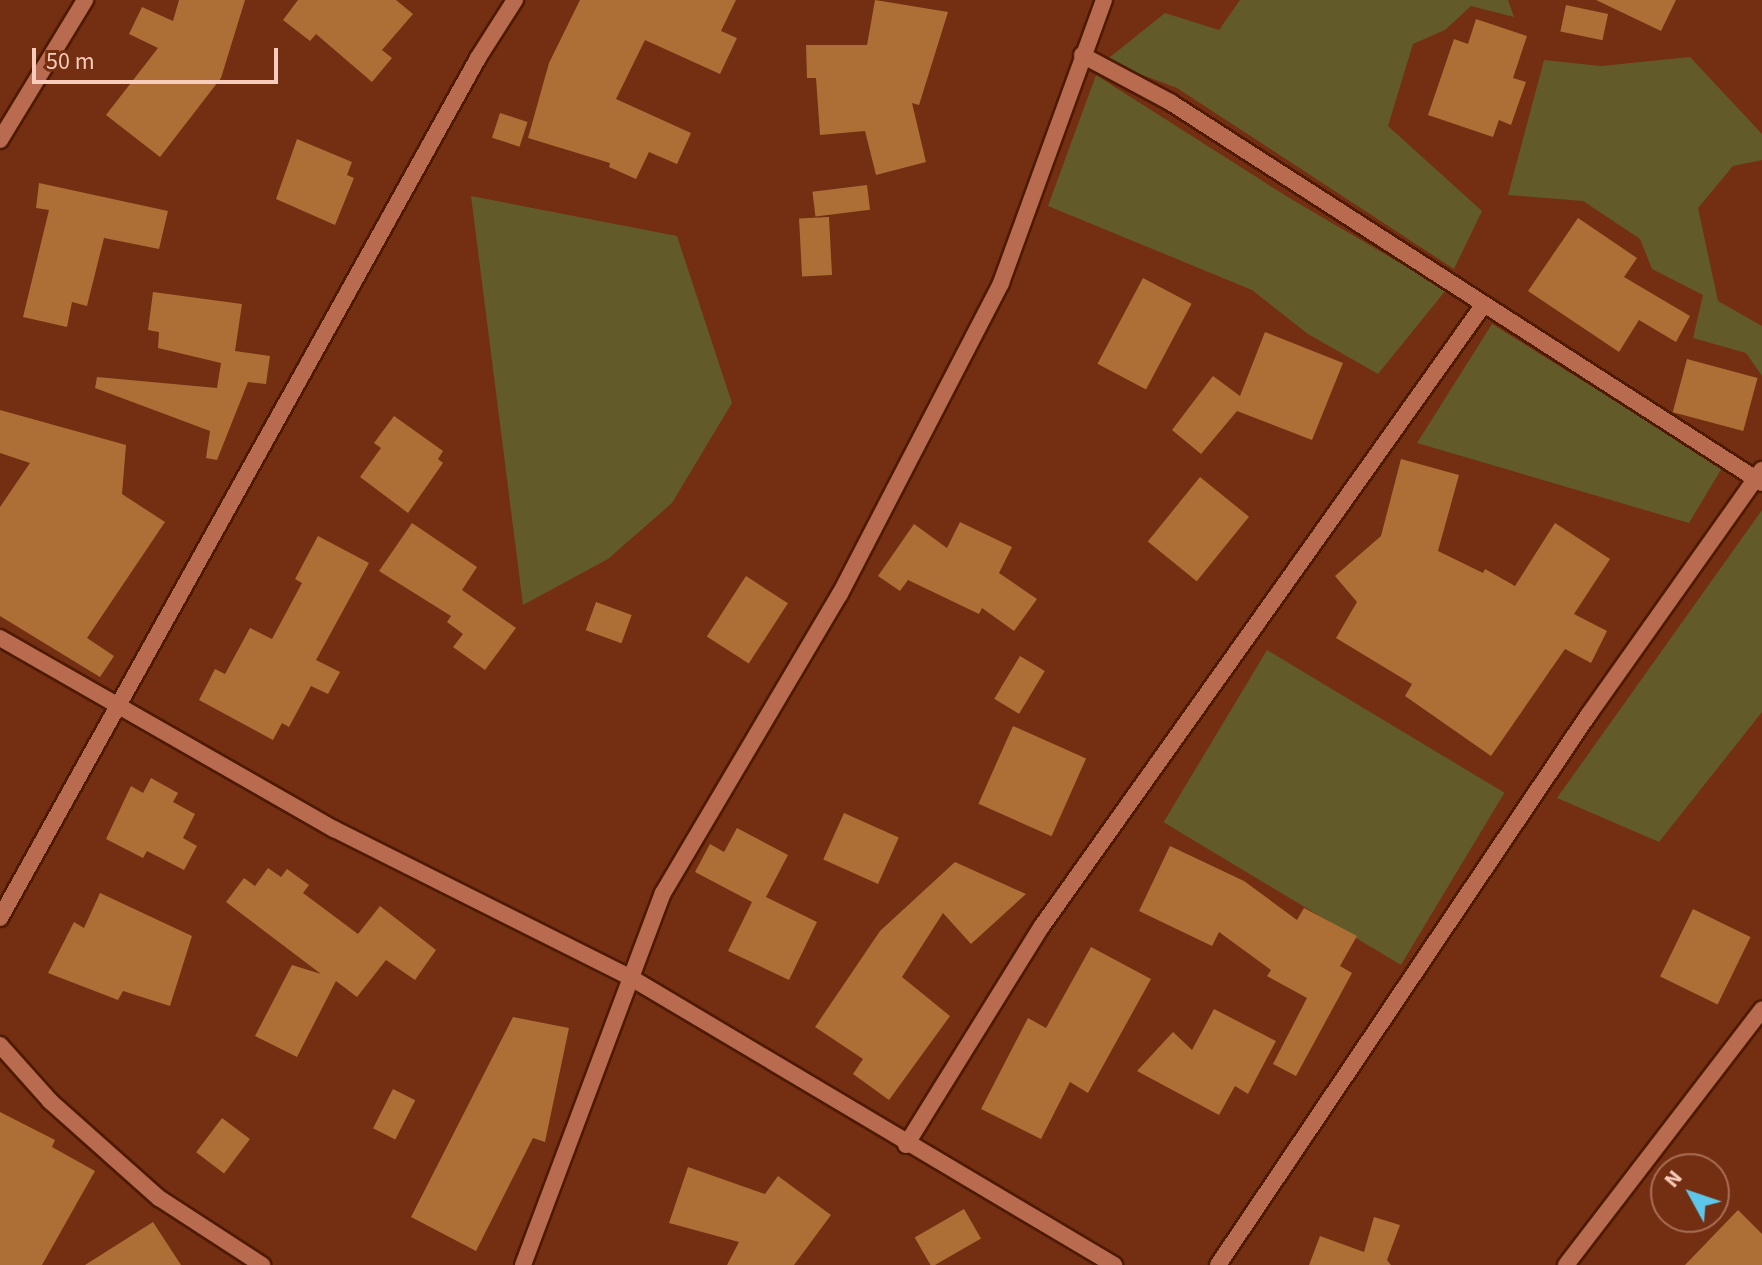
<!DOCTYPE html>
<html>
<head>
<meta charset="utf-8">
<style>
	body { margin:0 }
	#map { position:relative; width:1762px; height:1265px; overflow:hidden; background:#742e11; font-family:"Source Sans 3",sans-serif }
	div>[style] { position:absolute }
	.green>* { inset:0; background:#625a29; transform-origin:0 0 }
	.building>* { inset:0; background:#ad6f36; transform-origin:0 0 }
	.roads { filter:drop-shadow(2px 0 #4e1a04) drop-shadow(-2px 0 #4e1a04) drop-shadow(0 2px #4e1a04) drop-shadow(0 -2px #4e1a04) }
	.minor>* { height:16px; margin:-8px; padding:0 8px; transform-origin:8px; border-radius:8px; background:#b86b4f }
	span { translate:-50% -50%; white-space:nowrap; text-align:center; line-height:1.15; -webkit-text-stroke:8px #742e11; paint-order:stroke }
	.north { position:absolute; left:1650px; top:1153px; width:80px; height:80px; box-sizing:border-box; background:#742e11; border:2px solid #a86d56; border-radius:50%; rotate:310deg; font-size:22px; font-weight:700; line-height:32px; text-align:center; color:#f7ccbd }
	.north::after { content:''; display:block; margin:auto; width:28px; height:36px; background:#5cc7e8; clip-path:polygon(50% 0,100% 100%,50% 72%,0 100%) }
	.scale { position:absolute; left:32px; top:48px; width:246px; height:36px; box-sizing:border-box; border:4px solid #f7ccbd; border-top:0; padding-left:10px; font-size:24px; line-height:28px; white-space:nowrap; color:#f7ccbd; -webkit-text-stroke:6px #742e11; paint-order:stroke }
</style>
</head>
<body>
<div id="map">
	<div class="green">
		<i style="clip-path:polygon(1240px 0,1508px 0,1514px 17px,1471px 6px,1445px 30px,1413px 44px,1388px 126px,1482px 211px,1454px 269px,1177px 88px,1105px 61px,1165px 13px,1219px 30px)"></i>
		<i style="clip-path:polygon(1690px 57px,1762px 134px,1762px 160px,1733px 166px,1698px 208px,1718px 301px,1762px 326px,1762px 376px,1746px 353px,1693px 338px,1703px 295px,1652px 269px,1640px 239px,1583px 201px,1508px 195px,1544px 60px,1601px 66px)"></i>
		<i style="clip-path:polygon(1096px 75px,1286px 196px,1446px 290px,1378px 374px,1308px 334px,1252px 290px,1048px 206px)"></i>
		<i style="clip-path:polygon(471px 196px,677px 236px,732px 403px,672px 503px,608px 559px,523px 605px)"></i>
		<i style="clip-path:polygon(1492px 324px,1722px 468px,1689px 523px,1417px 443px)"></i>
		<i style="clip-path:polygon(1762px 510px,1762px 712px,1659px 842px,1557px 798px)"></i>
		<i style="left:1267px;top:650px;width:277px;height:201px;rotate:31deg"></i>
	</div>
	<div class="building">
		<i style="clip-path:polygon(179px 0,245px 0,221px 78px,160px 157px,106px 115px,158px 48px,129px 34px,142px 7px,173px 21px)"></i>
		<i style="clip-path:polygon(298px 0,396px 0,413px 14px,382px 50px,392px 58px,372px 82px,316px 34px,310px 41px,283px 20px)"></i>
		<i style="clip-path:polygon(580px 0,736px 0,721px 31px,737px 38px,720px 74px,645px 40px,616px 99px,691px 133px,677px 164px,649px 152px,636px 179px,609px 167px,610px 163px,528px 138px,549px 63px)"></i>
		<i style="clip-path:polygon(875px 0,948px 12px,919px 105px,912px 103px,926px 162px,876px 175px,865px 131px,820px 135px,816px 78px,807px 78px,806px 45px,867px 45px)"></i>
		<i style="clip-path:polygon(1596px 0,1676px 0,1661px 31px)"></i>
		<i style="left:1566px;top:5px;width:43px;height:27px;rotate:12deg"></i>
		<i style="clip-path:polygon(1476px 19px,1527px 36px,1513px 78px,1526px 82px,1511px 125px,1499px 120px,1493px 137px,1428px 115px,1454px 39px,1468px 44px)"></i>
		<i style="left:500px;top:113px;width:29px;height:26px;rotate:18deg"></i>
		<i style="clip-path:polygon(297px 139px,352px 162px,347px 175px,354px 178px,335px 225px,276px 199px)"></i>
		<i style="clip-path:polygon(39px 183px,168px 211px,159px 249px,104px 238px,87px 306px,72px 302px,67px 327px,23px 317px,49px 210px,36px 208px)"></i>
		<i style="left:867px;top:185px;width:25px;height:55px;rotate:83deg"></i>
		<i style="left:829px;top:217px;width:58px;height:30px;rotate:87deg"></i>
		<i style="clip-path:polygon(1578px 218px,1637px 258px,1624px 277px,1690px 316px,1676px 342px,1639px 320px,1619px 352px,1528px 291px)"></i>
		<i style="left:1143px;top:278px;width:55px;height:97px;rotate:28deg"></i>
		<i style="clip-path:polygon(153px 292px,242px 304px,235px 351px,270px 356px,266px 384px,248px 382px,217px 460px,206px 458px,210px 431px,95px 388px,97px 377px,217px 388px,221px 363px,158px 348px,159px 332px,148px 330px)"></i>
		<i style="clip-path:polygon(1265px 332px,1343px 363px,1312px 440px,1237px 411px,1201px 454px,1172px 430px,1213px 376px,1240px 396px)"></i>
		<i style="left:1687px;top:359px;width:73px;height:55px;rotate:15deg"></i>
		<i style="clip-path:polygon(0 410px,126px 445px,122px 494px,165px 522px,87px 638px,114px 656px,100px 677px,0 616px,0 507px,30px 463px,0 453px)"></i>
		<i style="clip-path:polygon(394px 416px,443px 451px,438px 459px,443px 463px,408px 513px,360px 477px,381px 448px,374px 443px)"></i>
		<i style="clip-path:polygon(1401px 459px,1459px 475px,1438px 551px,1483px 573px,1485px 569px,1515px 586px,1555px 523px,1610px 559px,1574px 614px,1607px 631px,1591px 663px,1565px 649px,1491px 756px,1405px 696px,1412px 684px,1336px 638px,1357px 602px,1335px 576px,1381px 536px)"></i>
		<i style="left:1200px;top:477px;width:63px;height:83px;rotate:39deg"></i>
		<i style="clip-path:polygon(960px 522px,1012px 547px,999px 573px,1037px 599px,1014px 631px,982px 608px,979px 614px,908px 580px,900px 591px,878px 576px,914px 524px,947px 548px)"></i>
		<i style="clip-path:polygon(412px 523px,477px 567px,462px 590px,516px 628px,485px 670px,453px 647px,463px 634px,447px 622px,451px 616px,379px 571px)"></i>
		<i style="clip-path:polygon(318px 536px,369px 563px,316px 660px,340px 672px,328px 694px,311px 686px,289px 727px,282px 723px,273px 740px,199px 700px,215px 669px,225px 674px,250px 628px,272px 639px,302px 583px,295px 579px)"></i>
		<i style="left:746px;top:576px;width:50px;height:72px;rotate:33deg"></i>
		<i style="left:596px;top:602px;width:38px;height:30px;rotate:20deg"></i>
		<i style="left:1020px;top:656px;width:29px;height:50px;rotate:31deg"></i>
		<i style="left:1013px;top:726px;width:80px;height:85px;rotate:24deg"></i>
		<i style="clip-path:polygon(151px 778px,178px 793px,173px 802px,195px 814px,183px 838px,197px 846px,184px 870px,147px 851px,143px 858px,106px 839px,131px 786px,143px 793px)"></i>
		<i style="left:844px;top:813px;width:60px;height:51px;rotate:24deg"></i>
		<i style="clip-path:polygon(737px 828px,788px 855px,766px 897px,817px 922px,789px 980px,728px 951px,752px 902px,695px 872px,710px 844px,724px 852px)"></i>
		<i style="clip-path:polygon(1170px 846px,1244px 881px,1297px 920px,1304px 908px,1357px 936px,1340px 966px,1352px 973px,1296px 1076px,1273px 1064px,1307px 998px,1267px 976px,1271px 970px,1219px 932px,1212px 946px,1139px 911px)"></i>
		<i style="clip-path:polygon(955px 862px,1026px 894px,971px 944px,943px 913px,902px 977px,950px 1016px,889px 1100px,853px 1074px,863px 1059px,815px 1027px,880px 931px)"></i>
		<i style="clip-path:polygon(268px 868px,281px 877px,287px 869px,309px 885px,303px 893px,358px 934px,380px 906px,436px 950px,415px 980px,386px 960px,357px 997px,336px 981px,297px 1057px,255px 1036px,292px 965px,321px 974px,226px 902px,244px 878px,255px 886px)"></i>
		<i style="clip-path:polygon(100px 893px,192px 936px,170px 1006px,123px 991px,118px 1000px,48px 973px,74px 922px,84px 928px)"></i>
		<i style="left:1693px;top:909px;width:64px;height:75px;rotate:26deg"></i>
		<i style="clip-path:polygon(1091px 947px,1151px 979px,1088px 1093px,1070px 1082px,1041px 1139px,981px 1109px,1028px 1018px,1046px 1028px)"></i>
		<i style="clip-path:polygon(1214px 1009px,1276px 1041px,1248px 1094px,1235px 1086px,1219px 1115px,1137px 1071px,1173px 1032px,1192px 1050px)"></i>
		<i style="clip-path:polygon(513px 1017px,569px 1028px,545px 1142px,533px 1138px,476px 1251px,411px 1217px)"></i>
		<i style="left:393px;top:1089px;width:25px;height:44px;rotate:27deg"></i>
		<i style="clip-path:polygon(0 1112px,55px 1140px,52px 1147px,95px 1171px,42px 1265px,0 1265px)"></i>
		<i style="left:222px;top:1118px;width:35px;height:43px;rotate:37deg"></i>
		<i style="clip-path:polygon(688px 1167px,765px 1194px,778px 1176px,831px 1215px,794px 1265px,727px 1265px,739px 1242px,669px 1223px)"></i>
		<i style="left:964px;top:1209px;width:34px;height:57px;rotate:60deg"></i>
		<i style="clip-path:polygon(1738px 1210px,1762px 1234px,1762px 1265px,1685px 1265px)"></i>
		<i style="clip-path:polygon(1374px 1217px,1400px 1225px,1387px 1260px,1391px 1265px,1309px 1265px,1320px 1236px,1364px 1252px)"></i>
		<i style="clip-path:polygon(153px 1222px,181px 1265px,85px 1265px)"></i>
	</div>
	<div class="roads">
		<div class="minor">
			<i style="left:1082px;top:55px;width:100px;rotate:28.1deg"></i>
			<i style="left:1170px;top:102px;width:704px;rotate:32.76deg"></i>
			<i style="left:0;top:140px;width:164px;rotate:-58.7deg"></i>
			<i style="left:0;top:638px;width:385px;rotate:29.8deg"></i>
			<i style="left:334px;top:829px;width:335px;rotate:26.6deg"></i>
			<i style="left:633px;top:979px;width:560px;rotate:30.74deg"></i>
			<i style="left:0;top:918px;width:984px;rotate:-60.93deg"></i>
			<i style="left:478px;top:58px;width:69px;rotate:-57.5deg"></i>
			<i style="left:0;top:1045px;width:75px;rotate:48.2deg"></i>
			<i style="left:50px;top:1101px;width:146px;rotate:41.7deg"></i>
			<i style="left:159px;top:1198px;width:123px;rotate:33deg"></i>
			<i style="left:906px;top:1145px;width:258px;rotate:-58.2deg"></i>
			<i style="left:1042px;top:926px;width:763px;rotate:-54.6deg"></i>
			<i style="left:523px;top:1265px;width:397px;rotate:-69.4deg"></i>
			<i style="left:663px;top:893px;width:347px;rotate:-59.4deg"></i>
			<i style="left:840px;top:594px;width:350px;rotate:-62.6deg"></i>
			<i style="left:1001px;top:283px;width:301px;rotate:-70deg"></i>
			<i style="left:1218px;top:1265px;width:664px;rotate:-56.05deg"></i>
			<i style="left:1589px;top:714px;width:299px;rotate:-54.7deg"></i>
			<i style="left:1566px;top:1265px;width:322px;rotate:-52.5deg"></i>
		</div>
	</div>
	<div class="north">N</div>
	<div class="scale">50 m</div>
</div>
</body>
</html>
